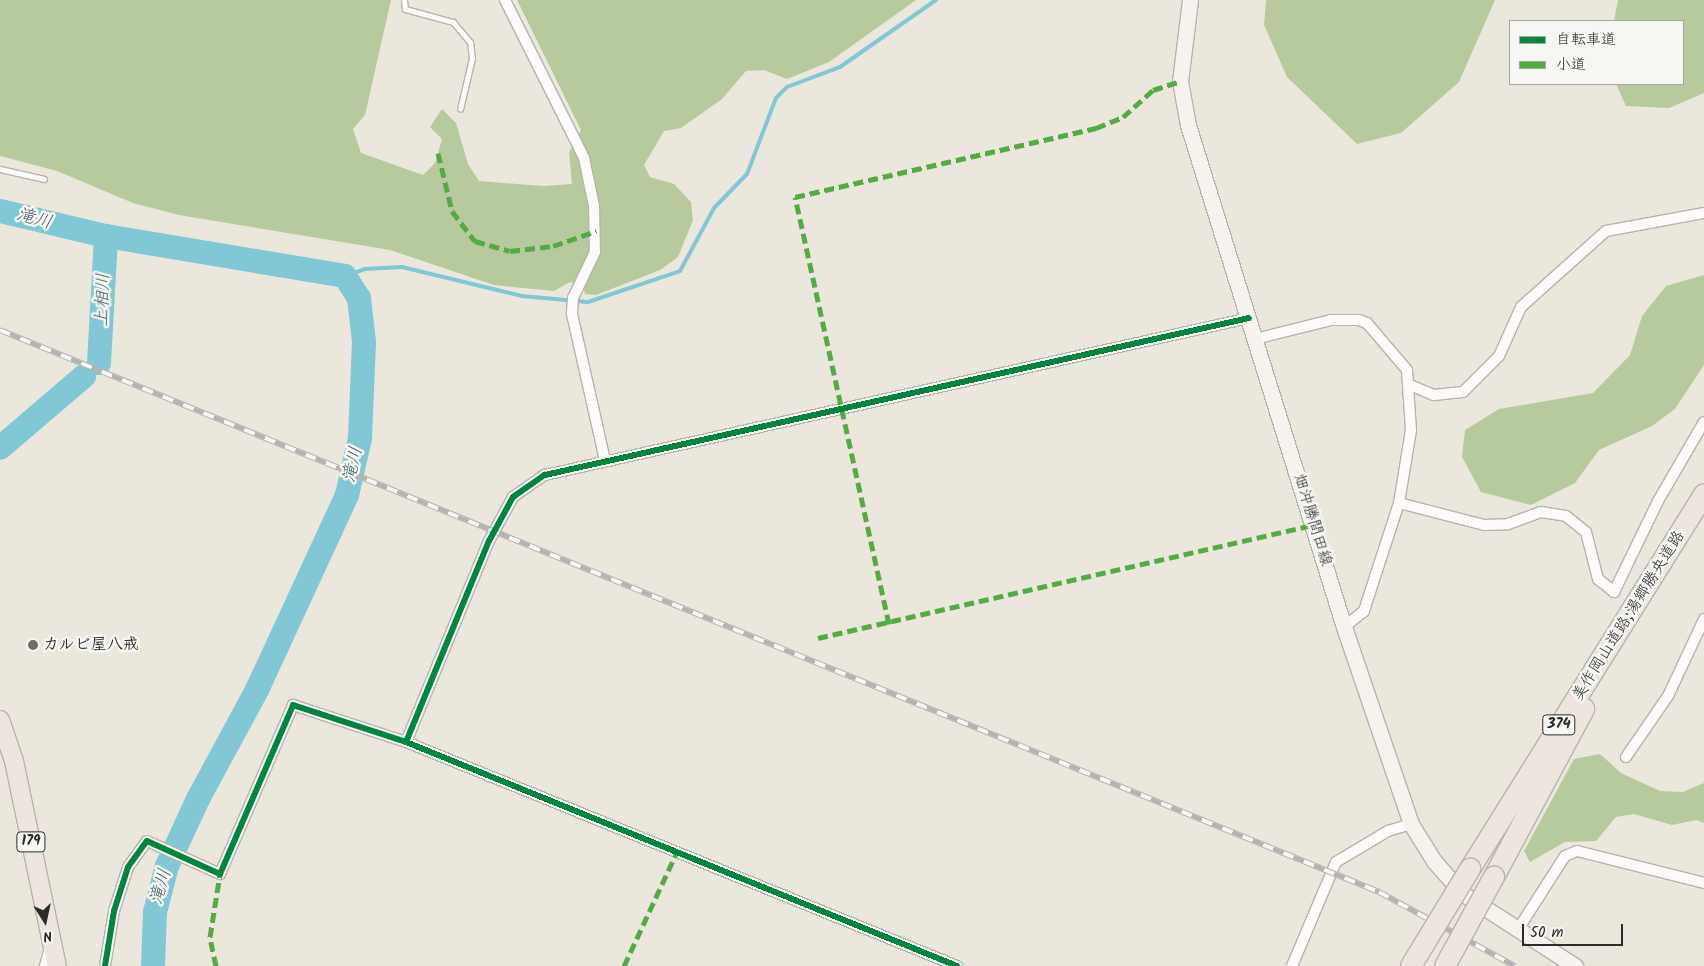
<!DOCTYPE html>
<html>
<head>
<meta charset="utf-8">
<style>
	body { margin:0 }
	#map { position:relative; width:1704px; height:966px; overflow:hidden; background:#ece7dd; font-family:Kalam,"Klee One",sans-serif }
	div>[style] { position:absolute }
	.forest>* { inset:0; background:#b7ca9d }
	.stream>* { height:4px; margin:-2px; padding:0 2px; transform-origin:2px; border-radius:2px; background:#81c7d5 }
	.river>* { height:24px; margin:-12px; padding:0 12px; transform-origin:12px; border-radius:12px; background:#81c7d5 }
	.roads { filter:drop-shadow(1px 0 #b6b3ad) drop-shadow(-1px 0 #b6b3ad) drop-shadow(0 1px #b6b3ad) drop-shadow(0 -1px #b6b3ad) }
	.service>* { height:5px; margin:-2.5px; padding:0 2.5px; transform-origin:2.5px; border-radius:2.5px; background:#fcfbfa }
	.minor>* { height:10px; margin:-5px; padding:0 5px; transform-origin:5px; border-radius:5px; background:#fcfbfa }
	.secondary>* { height:15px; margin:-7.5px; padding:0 7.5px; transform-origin:7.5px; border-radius:7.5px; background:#f6f3ef }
	.trunk>* { height:18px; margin:-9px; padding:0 9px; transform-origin:9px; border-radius:9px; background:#eee6de }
	.motorway>* { height:20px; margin:-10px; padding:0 10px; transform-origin:10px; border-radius:10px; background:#eee6de }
	.rail>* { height:5.5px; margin-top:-2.75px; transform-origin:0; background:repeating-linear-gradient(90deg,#f6f6f2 0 11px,#b4b3b2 0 22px); box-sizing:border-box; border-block:1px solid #b4b3b2 }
	.bridges { filter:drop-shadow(1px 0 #b6b3ad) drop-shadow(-1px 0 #b6b3ad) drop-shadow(0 1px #b6b3ad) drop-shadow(0 -1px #b6b3ad) }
	.motorway-bridge>* { height:20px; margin:-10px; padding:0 10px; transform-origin:10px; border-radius:10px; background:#eee6de }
	.quiet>* { height:5px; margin-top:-2.5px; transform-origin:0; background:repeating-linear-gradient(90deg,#54ab44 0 10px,transparent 0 15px) }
	.cycleway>* { height:6px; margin:-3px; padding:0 3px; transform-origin:3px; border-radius:3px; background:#00873e }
	.dots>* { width:14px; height:14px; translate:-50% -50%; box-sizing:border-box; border:2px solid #f6f6f2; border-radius:50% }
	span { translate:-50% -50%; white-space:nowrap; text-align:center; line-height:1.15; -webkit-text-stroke:5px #f6f6f2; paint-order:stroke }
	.shield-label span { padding:1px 4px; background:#f6f6f2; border:1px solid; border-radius:4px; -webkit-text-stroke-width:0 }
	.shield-label { font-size:15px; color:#2b2b2b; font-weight:700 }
	.street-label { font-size:16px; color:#2b2b2b }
	.poi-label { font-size:16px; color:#2b2b2b; font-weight:700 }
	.left { translate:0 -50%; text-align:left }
	.water-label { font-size:18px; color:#395d65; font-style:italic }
	.legend { position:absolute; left:1509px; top:20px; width:175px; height:65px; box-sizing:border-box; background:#f6f6f2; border:1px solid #a5a5a2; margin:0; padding:6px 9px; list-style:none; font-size:15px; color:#2b2b2b }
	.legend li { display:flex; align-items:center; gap:10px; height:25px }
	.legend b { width:25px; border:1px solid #a5a5a2 }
	.north { position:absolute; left:20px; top:896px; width:50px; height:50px; -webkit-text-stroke:4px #f6f6f2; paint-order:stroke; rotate:170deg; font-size:14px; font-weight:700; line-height:20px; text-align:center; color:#2b2b2b }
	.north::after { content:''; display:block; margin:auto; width:18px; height:22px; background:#2b2b2b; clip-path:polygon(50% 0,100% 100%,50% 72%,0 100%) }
	.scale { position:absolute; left:1522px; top:924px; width:101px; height:22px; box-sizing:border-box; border:2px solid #2b2b2b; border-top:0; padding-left:6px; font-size:15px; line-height:18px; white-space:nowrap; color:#2b2b2b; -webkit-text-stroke:4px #f6f6f2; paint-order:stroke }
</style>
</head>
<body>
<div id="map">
	<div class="forest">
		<i style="clip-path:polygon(0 0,391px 0,365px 115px,353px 129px,361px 153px,423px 175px,435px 163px,442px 139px,430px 127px,442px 109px,456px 123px,468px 164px,479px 181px,544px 186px,572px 184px,569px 152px,581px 130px,517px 0,916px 0,829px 62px,787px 79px,764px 70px,746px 71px,722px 99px,681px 128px,664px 131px,644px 165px,650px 177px,674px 184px,691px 202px,693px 220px,678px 257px,660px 270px,596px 295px,585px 294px,583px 286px,570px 282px,554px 291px,494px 285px,390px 250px,179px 215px,133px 203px,57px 171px,0 156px)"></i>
		<i style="clip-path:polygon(1266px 0,1495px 0,1459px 82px,1401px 133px,1357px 144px,1287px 77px,1264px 25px)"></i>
		<i style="clip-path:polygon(1618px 0,1704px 0,1704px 93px,1669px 108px,1626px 106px,1616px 84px,1683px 84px,1683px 21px,1614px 21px)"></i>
		<i style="clip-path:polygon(1704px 275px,1704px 365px,1675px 409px,1652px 426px,1599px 450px,1575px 483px,1531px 505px,1481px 492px,1462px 457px,1465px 430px,1499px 409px,1593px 393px,1630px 355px,1642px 316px,1666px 286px)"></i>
		<i style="clip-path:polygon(1600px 754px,1621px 773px,1660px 791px,1683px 792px,1704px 783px,1704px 823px,1696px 820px,1672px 825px,1634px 814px,1616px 817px,1596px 841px,1565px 842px,1530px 862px,1524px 851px,1574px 759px)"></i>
	</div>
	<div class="stream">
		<i style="left:345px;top:276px;width:21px;rotate:-19deg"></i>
		<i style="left:365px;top:269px;width:37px;rotate:-3deg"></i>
		<i style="left:402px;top:267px;width:123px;rotate:13.6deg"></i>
		<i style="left:522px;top:296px;width:66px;rotate:5.2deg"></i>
		<i style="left:588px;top:302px;width:97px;rotate:-18.6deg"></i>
		<i style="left:680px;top:271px;width:72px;rotate:-61.6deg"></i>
		<i style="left:714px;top:208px;width:47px;rotate:-45.9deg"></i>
		<i style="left:747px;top:174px;width:81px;rotate:-69.1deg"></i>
		<i style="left:776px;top:98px;width:16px;rotate:-45deg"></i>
		<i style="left:787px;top:87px;width:57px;rotate:-20.7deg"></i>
		<i style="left:840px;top:67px;width:117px;rotate:-34.9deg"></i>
	</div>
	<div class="river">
		<i style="left:0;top:211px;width:109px;rotate:13.3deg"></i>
		<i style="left:106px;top:236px;width:242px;rotate:9.5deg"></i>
		<i style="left:345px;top:276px;width:26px;rotate:58deg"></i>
		<i style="left:359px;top:298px;width:44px;rotate:83.5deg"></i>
		<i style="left:364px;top:342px;width:96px;rotate:92.4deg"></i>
		<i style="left:360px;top:438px;width:58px;rotate:102.8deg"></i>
		<i style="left:347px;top:495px;width:213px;rotate:114.8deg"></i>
		<i style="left:258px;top:688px;width:126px;rotate:118.4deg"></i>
		<i style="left:198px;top:799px;width:74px;rotate:114.8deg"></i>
		<i style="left:167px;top:866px;width:48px;rotate:104.6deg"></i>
		<i style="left:155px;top:912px;width:54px;rotate:92.1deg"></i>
		<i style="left:99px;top:363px;width:127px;rotate:-86.8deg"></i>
		<i style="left:0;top:448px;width:111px;rotate:-40.6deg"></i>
	</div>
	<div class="roads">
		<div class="service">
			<i style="left:404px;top:0;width:9px;rotate:84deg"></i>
			<i style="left:405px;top:9px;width:50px;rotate:15.2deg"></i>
			<i style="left:453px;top:22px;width:26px;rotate:50deg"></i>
			<i style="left:470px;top:42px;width:16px;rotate:83deg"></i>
			<i style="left:472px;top:58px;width:52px;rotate:103.2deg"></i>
			<i style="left:0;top:169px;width:45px;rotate:12.8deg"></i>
		</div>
		<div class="minor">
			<i style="left:505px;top:0;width:177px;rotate:63.4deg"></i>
			<i style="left:584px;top:158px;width:49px;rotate:78.2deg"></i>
			<i style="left:594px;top:206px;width:46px;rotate:88.8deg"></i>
			<i style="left:595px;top:252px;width:51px;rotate:115.6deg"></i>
			<i style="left:573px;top:298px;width:16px;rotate:94deg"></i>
			<i style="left:572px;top:314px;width:150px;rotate:77.3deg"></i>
			<i style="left:1255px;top:339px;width:78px;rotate:-14deg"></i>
			<i style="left:1331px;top:320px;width:28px"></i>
			<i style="left:1359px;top:320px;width:9px;rotate:21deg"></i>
			<i style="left:1367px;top:323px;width:62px;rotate:49.6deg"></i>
			<i style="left:1407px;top:370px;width:60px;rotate:86.2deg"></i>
			<i style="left:1411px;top:430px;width:74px;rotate:99.3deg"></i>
			<i style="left:1399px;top:503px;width:114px;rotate:108deg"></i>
			<i style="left:1364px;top:611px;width:26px;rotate:141deg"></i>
			<i style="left:1410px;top:385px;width:26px;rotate:23deg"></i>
			<i style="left:1434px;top:395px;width:29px;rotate:-6deg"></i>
			<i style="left:1463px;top:392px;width:51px;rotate:-45deg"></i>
			<i style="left:1499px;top:356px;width:54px;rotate:-65.8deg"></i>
			<i style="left:1521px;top:307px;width:114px;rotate:-41.8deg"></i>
			<i style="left:1606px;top:231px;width:100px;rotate:-10.4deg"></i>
			<i style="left:1399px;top:503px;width:88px;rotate:14.5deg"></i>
			<i style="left:1484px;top:525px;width:24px;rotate:-2deg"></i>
			<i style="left:1508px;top:524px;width:35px;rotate:-20deg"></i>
			<i style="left:1541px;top:512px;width:25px;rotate:9deg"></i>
			<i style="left:1566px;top:516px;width:26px;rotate:39deg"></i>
			<i style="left:1586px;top:532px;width:49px;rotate:75.7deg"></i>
			<i style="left:1598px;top:579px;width:21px;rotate:39deg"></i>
			<i style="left:1614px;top:592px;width:101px;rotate:-64.2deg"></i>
			<i style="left:1658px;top:501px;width:91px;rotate:-59.8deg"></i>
			<i style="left:406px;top:742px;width:217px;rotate:-67.6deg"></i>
			<i style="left:489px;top:541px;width:50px;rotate:-61.4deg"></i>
			<i style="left:513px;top:497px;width:39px;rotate:-35deg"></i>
			<i style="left:545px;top:475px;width:721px;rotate:-12.57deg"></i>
			<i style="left:1626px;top:757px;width:74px;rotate:-55.5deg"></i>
			<i style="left:1668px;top:696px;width:85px;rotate:-64.9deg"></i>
			<i style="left:1517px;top:931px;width:89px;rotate:-57.4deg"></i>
			<i style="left:1565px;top:856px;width:13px;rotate:-23deg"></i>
			<i style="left:1577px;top:851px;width:131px;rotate:14.1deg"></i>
			<i style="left:45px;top:966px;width:20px;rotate:-75deg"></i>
			<i style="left:105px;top:966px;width:56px;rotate:-80.7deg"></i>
			<i style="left:114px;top:911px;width:46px;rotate:-72.3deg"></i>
			<i style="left:128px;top:867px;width:32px;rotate:-54deg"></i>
			<i style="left:147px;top:841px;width:80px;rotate:24.3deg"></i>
			<i style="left:220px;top:874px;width:184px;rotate:-66.6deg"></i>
			<i style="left:293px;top:705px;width:119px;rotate:18.1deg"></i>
			<i style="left:406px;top:742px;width:595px;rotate:22.12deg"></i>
			<i style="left:1292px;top:966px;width:113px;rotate:-67.1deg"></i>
			<i style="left:1336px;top:862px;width:61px;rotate:-30.8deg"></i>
			<i style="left:1388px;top:831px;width:24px;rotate:-17deg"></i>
		</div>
		<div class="secondary">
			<i style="left:1190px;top:0;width:82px;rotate:97deg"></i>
			<i style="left:1180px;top:81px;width:45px;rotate:79.7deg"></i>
			<i style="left:1188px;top:125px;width:526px;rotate:72.74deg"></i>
			<i style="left:1344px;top:627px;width:208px;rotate:71.2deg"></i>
			<i style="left:1411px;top:824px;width:44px;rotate:58.1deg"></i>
			<i style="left:1434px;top:861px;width:43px;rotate:48.8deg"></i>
			<i style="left:1462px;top:893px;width:135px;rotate:32.9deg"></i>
		</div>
		<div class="trunk">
			<i style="left:0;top:720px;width:43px;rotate:71.1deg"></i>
			<i style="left:14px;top:761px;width:209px;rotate:78.2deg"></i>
		</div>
		<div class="motorway">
			<i style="left:1470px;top:869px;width:442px;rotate:-58deg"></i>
			<i style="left:1494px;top:877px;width:191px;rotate:-61.8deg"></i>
		</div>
	</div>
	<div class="rail">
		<i style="left:0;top:330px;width:1489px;rotate:22.17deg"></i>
		<i style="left:1379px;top:892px;width:155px;rotate:28.6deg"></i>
	</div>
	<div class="bridges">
		<div class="motorway-bridge">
			<i style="left:1411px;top:966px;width:114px;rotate:-58.7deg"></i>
			<i style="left:1445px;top:966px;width:102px;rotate:-61.2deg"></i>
		</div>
	</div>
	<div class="quiet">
		<i style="left:438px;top:153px;width:60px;rotate:76.4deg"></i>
		<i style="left:452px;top:211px;width:38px;rotate:53deg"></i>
		<i style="left:475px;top:241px;width:36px;rotate:16deg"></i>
		<i style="left:510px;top:251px;width:43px;rotate:-6.6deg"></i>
		<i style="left:553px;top:246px;width:46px;rotate:-19.2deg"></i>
		<i style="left:889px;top:624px;width:437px;rotate:-102.4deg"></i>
		<i style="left:795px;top:197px;width:309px;rotate:-12.9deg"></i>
		<i style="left:1096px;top:128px;width:29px;rotate:-22deg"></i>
		<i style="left:1123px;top:117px;width:40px;rotate:-42deg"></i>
		<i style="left:1153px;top:90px;width:28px;rotate:-18deg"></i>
		<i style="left:818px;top:638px;width:508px;rotate:-12.86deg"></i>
		<i style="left:216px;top:966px;width:30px;rotate:-102deg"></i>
		<i style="left:210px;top:937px;width:64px;rotate:-81deg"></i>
		<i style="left:624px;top:966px;width:126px;rotate:-65.1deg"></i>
	</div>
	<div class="cycleway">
		<i style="left:406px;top:742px;width:217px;rotate:-67.6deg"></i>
		<i style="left:489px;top:541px;width:50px;rotate:-61.4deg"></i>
		<i style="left:513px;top:497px;width:39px;rotate:-35deg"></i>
		<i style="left:545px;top:475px;width:721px;rotate:-12.57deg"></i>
		<i style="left:105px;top:966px;width:56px;rotate:-80.7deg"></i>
		<i style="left:114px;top:911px;width:46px;rotate:-72.3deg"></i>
		<i style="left:128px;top:867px;width:32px;rotate:-54deg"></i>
		<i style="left:147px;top:841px;width:80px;rotate:24.3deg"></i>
		<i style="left:220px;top:874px;width:184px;rotate:-66.6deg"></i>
		<i style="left:293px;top:705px;width:119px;rotate:18.1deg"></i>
		<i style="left:406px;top:742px;width:595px;rotate:22.12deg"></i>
	</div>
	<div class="dots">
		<i style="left:33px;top:645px;background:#6f6d69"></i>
	</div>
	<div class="shield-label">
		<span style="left:1559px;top:725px">374</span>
		<span style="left:31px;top:842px">179</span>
	</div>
	<div class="street-label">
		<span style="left:1312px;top:520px;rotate:73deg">畑沖勝間田線</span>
		<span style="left:1629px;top:616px;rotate:-58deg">美作岡山道路;湯郷勝央道路</span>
	</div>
	<div class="poi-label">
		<span class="left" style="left:43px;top:645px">カルビ屋八戒</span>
	</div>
	<div class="water-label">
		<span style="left:34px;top:220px;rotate:15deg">滝川</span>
		<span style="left:104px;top:300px;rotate:-88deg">上相川</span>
		<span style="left:354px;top:465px;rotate:-77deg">滝川</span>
		<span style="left:162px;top:887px;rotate:-74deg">滝川</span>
	</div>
	<ul class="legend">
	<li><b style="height:6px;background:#00873e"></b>自転車道</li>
	<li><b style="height:6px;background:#54ab44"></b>小道</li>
	</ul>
	<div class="north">N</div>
	<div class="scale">50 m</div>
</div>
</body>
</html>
